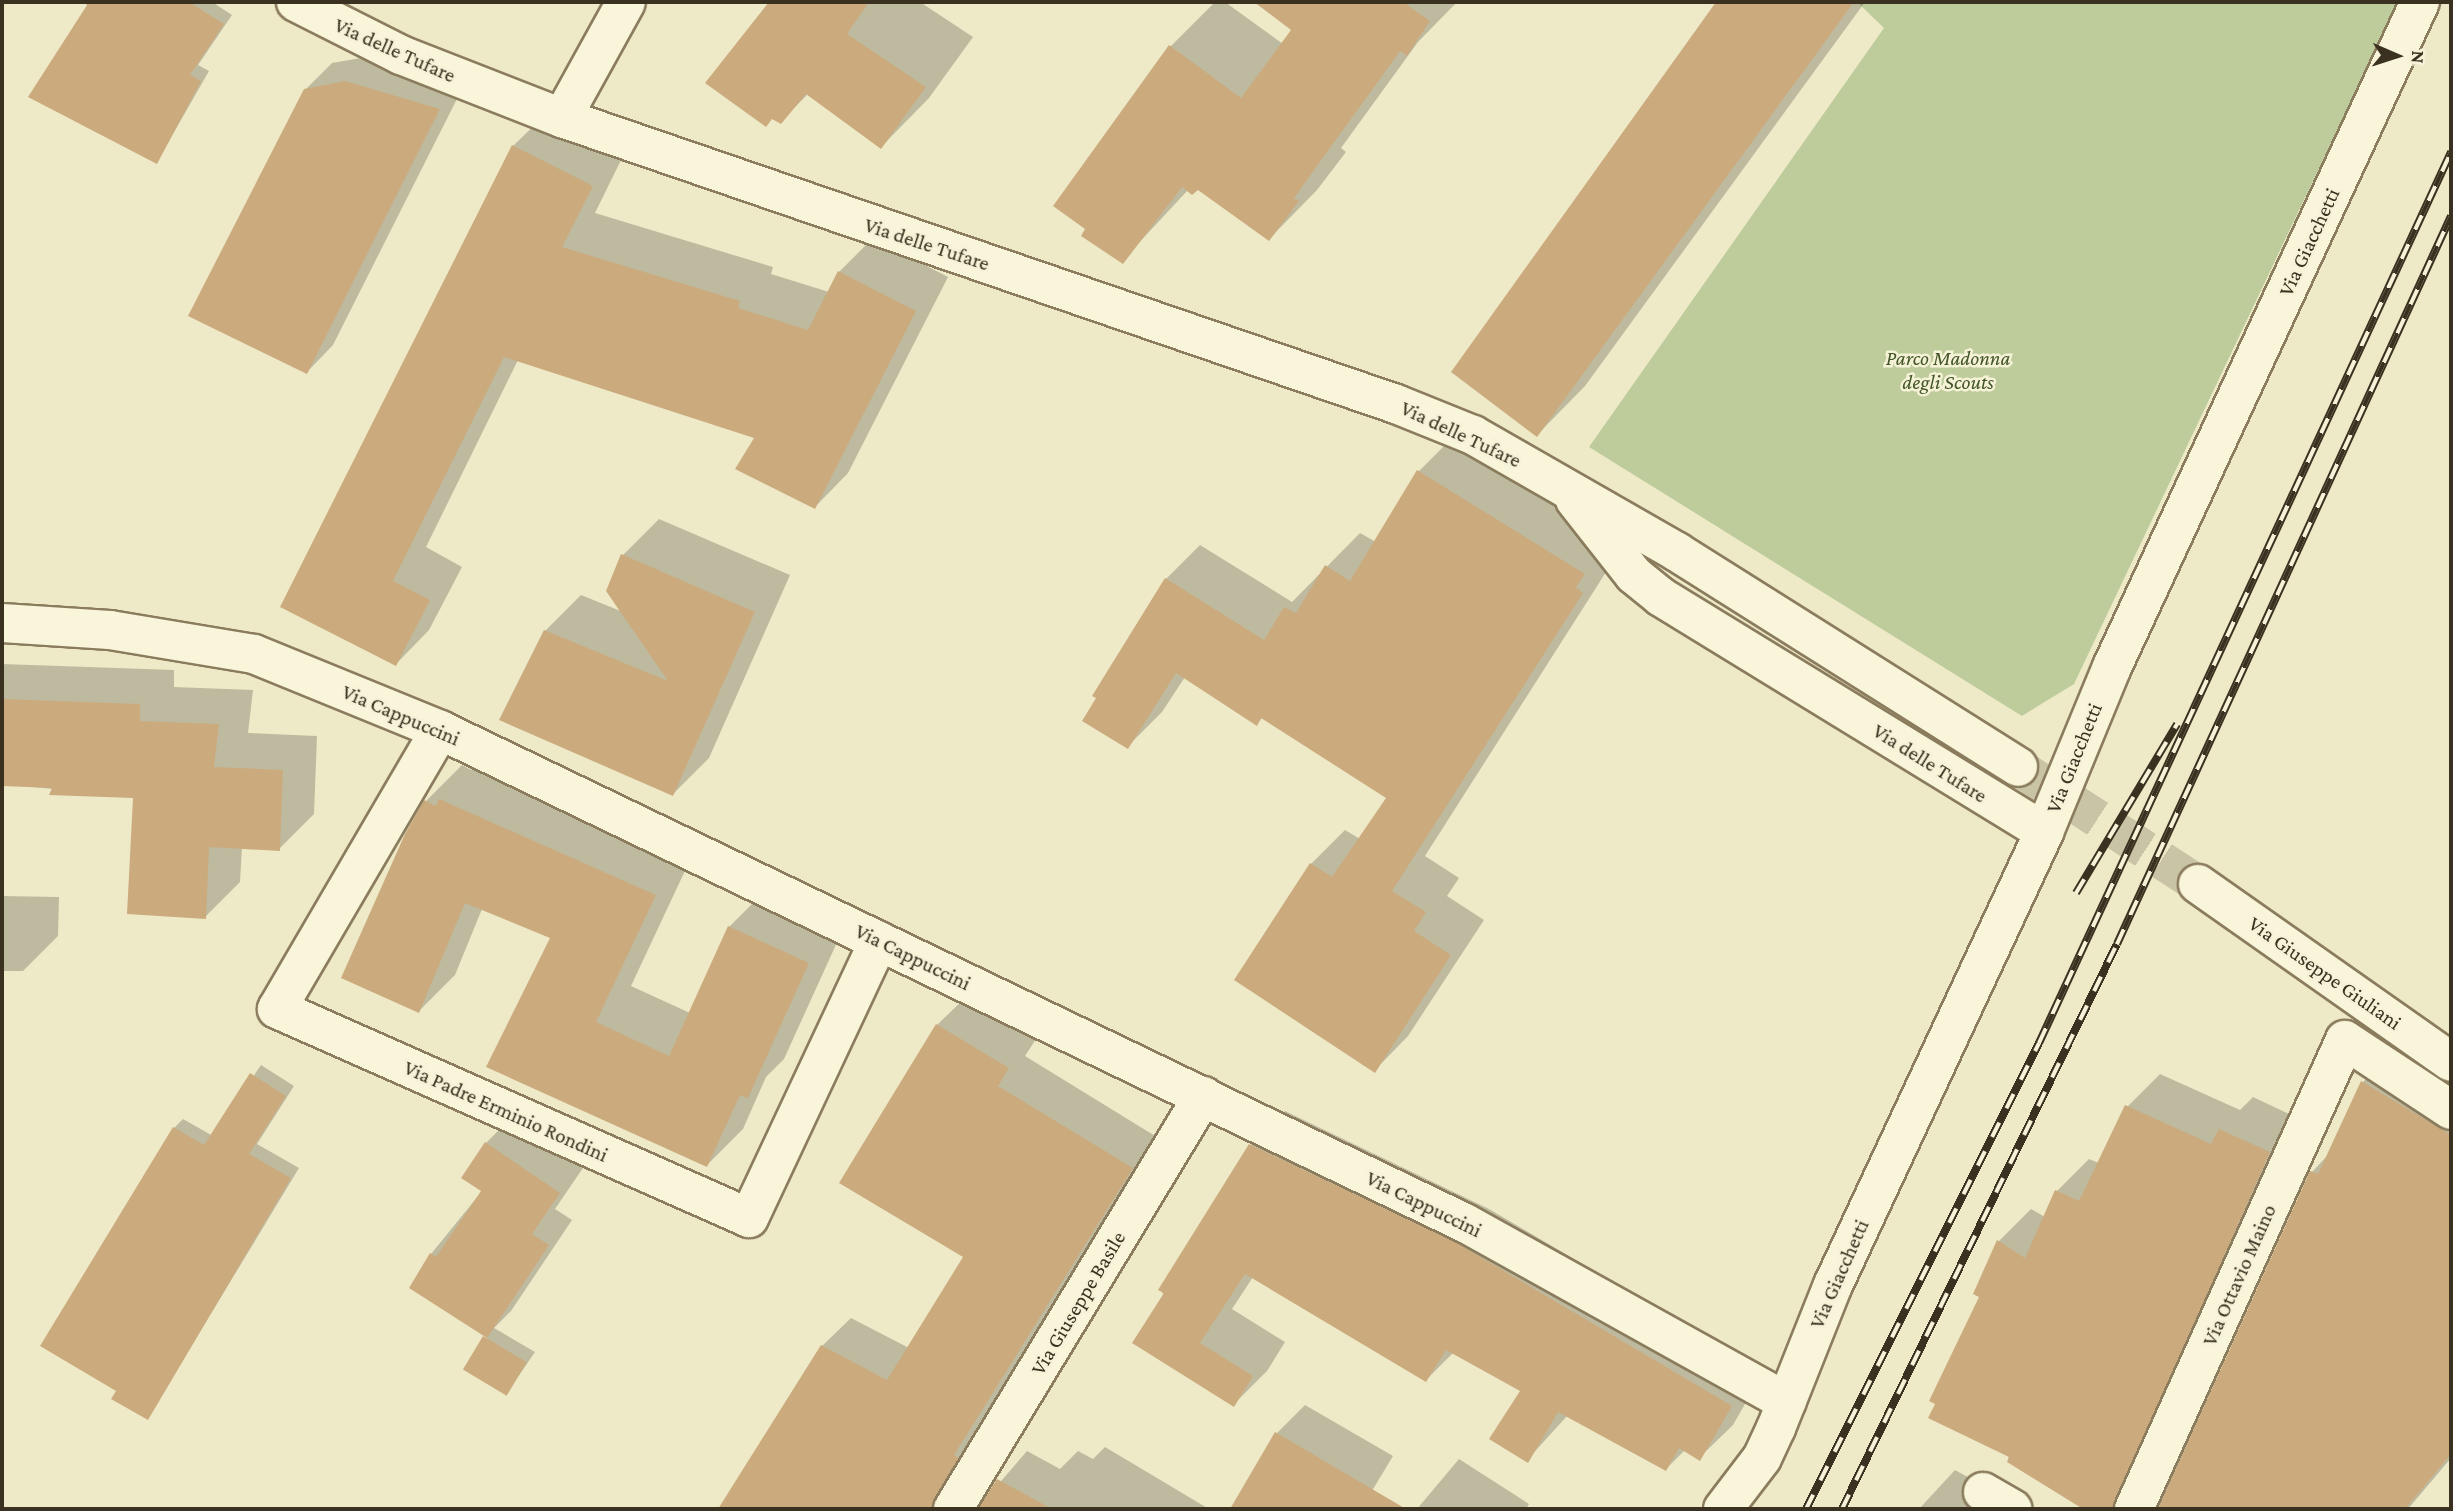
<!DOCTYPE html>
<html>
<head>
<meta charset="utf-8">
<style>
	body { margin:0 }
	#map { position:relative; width:2453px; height:1511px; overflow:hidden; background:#eee9c7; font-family:"Crimson Pro",serif }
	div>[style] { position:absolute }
	.green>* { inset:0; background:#becc9b }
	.shadow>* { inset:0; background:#0003 }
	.building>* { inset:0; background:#cbab7e; transform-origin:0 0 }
	.street-tunnel>* { height:38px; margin-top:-19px; transform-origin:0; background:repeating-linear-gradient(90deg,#cac4a6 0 38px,transparent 0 57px) }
	.roads { filter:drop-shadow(2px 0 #8a7c5d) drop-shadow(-2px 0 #8a7c5d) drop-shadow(0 2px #8a7c5d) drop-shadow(0 -2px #8a7c5d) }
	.street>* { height:38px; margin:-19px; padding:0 19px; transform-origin:19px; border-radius:19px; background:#f9f5db }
	.rail>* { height:8px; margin-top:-4px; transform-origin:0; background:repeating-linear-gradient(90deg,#f5f2d7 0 16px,#3a3120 0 32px); box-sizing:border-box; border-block:2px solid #3a3120 }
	span { translate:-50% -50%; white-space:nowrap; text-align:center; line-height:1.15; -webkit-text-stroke:5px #f5f2d7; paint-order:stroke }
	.street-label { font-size:21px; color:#3a3120 }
	.park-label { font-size:21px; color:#425627; font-style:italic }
	.frame { position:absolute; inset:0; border:4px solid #3a3120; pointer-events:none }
	.north { position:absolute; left:2362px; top:21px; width:70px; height:70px; -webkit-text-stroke:5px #f5f2d7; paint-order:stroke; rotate:93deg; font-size:19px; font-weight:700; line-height:28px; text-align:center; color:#3a3120 }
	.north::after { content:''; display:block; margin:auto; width:24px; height:32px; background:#3a3120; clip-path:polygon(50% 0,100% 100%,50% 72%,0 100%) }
</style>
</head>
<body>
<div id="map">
	<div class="green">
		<i style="clip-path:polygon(1857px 2px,2398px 2px,2074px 684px,2022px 716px,1589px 447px,1884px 28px)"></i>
	</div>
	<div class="shadow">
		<i style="clip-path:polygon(82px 2px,212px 2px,232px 15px,198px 65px,209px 71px,157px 162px,89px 6px)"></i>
		<i style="clip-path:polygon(776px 2px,920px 2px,973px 37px,929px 98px,881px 147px,808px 94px,780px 122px,753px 25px)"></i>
		<i style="clip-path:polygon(1215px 2px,1225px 2px,1283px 44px,1293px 30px,1257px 2px,1457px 2px,1418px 42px,1341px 148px,1346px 152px,1317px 190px,1269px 239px,1197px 188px,1188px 190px,1122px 261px,1171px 46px)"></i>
		<i style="clip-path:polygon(1718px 2px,1865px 2px,1585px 386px,1537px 435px,1453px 371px)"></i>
		<i style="clip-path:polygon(373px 56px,465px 83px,333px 345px,307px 372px,305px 90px,332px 63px)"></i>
		<i style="clip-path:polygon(547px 113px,625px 152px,595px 213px,773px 267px,771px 274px,829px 292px,839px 272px,873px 238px,948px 277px,848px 473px,815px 507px,757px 437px,518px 360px,426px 547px,462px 567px,429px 630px,396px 664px,283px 607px,513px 146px)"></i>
		<i style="clip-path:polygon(1453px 437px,1618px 540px,1615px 558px,1425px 856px,1459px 878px,1447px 896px,1484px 920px,1408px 1036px,1375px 1070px,1311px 864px,1345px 830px,1360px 839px,1388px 797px,1263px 717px,1257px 724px,1185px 677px,1162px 712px,1128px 746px,1166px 579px,1200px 545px,1292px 602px,1360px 533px,1376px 542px,1419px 471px)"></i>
		<i style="clip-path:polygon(659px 519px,790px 575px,709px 758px,673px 794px,545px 631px,581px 595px,623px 612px,623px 555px)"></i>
		<i style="clip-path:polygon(2px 664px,174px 670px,174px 687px,253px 690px,248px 733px,317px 736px,314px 814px,279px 849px,242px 847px,240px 882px,205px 917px,135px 797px,2px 784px)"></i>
		<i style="clip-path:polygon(477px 764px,691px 858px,631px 986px,690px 1013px,729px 927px,765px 891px,844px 927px,784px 1059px,766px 1077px,743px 1129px,707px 1165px,488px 1066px,553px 937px,482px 909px,455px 975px,419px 1011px,426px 801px,462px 765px,471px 770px)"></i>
		<i style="clip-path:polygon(2px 896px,59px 897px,58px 936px,23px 971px,2px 971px)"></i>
		<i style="clip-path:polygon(966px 997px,1036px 1039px,1025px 1056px,1160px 1139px,962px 1491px,983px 1502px,1027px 1451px,1060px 1469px,1078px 1451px,1093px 1459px,1105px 1447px,1209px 1509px,720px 1509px,822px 1346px,851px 1318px,909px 1348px,966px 1257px,937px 1025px)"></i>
		<i style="clip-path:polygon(2395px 1049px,2451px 1083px,2451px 1458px,2408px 1509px,2087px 1509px,2009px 1461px,1981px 1296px,1999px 1241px,2031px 1209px,2045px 1217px,2057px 1191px,2089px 1159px,2099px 1163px,2127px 1107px,2160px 1074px,2240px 1110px,2253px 1097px,2302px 1120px,2162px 1497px,2312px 1172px,2328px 1155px,2363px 1082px)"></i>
		<i style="clip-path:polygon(261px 1065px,294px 1086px,257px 1144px,299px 1168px,148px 1418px,118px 1391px,174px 1128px,183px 1119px,213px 1136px)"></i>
		<i style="clip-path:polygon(1285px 1111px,1489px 1209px,1764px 1371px,1733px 1425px,1699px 1458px,1685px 1450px,1666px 1469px,1568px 1415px,1527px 1460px,1523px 1391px,1454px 1352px,1426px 1380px,1253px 1277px,1232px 1309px,1285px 1342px,1267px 1371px,1234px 1404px,1160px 1289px,1251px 1145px)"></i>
		<i style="clip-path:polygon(510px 1119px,583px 1168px,555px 1209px,572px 1220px,511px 1311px,494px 1328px,535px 1352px,507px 1393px,486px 1335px,431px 1254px,483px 1190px,486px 1143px)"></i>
		<i style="clip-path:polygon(1305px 1405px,1393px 1456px,1361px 1509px,1232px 1509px,1277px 1433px)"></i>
		<i style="clip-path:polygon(1459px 1459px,1529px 1504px,1526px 1509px,1417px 1509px)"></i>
		<i style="clip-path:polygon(1955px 1470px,2026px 1509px,1919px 1509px)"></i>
	</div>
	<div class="building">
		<i style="clip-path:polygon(89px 2px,189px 2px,224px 24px,190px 75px,201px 81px,157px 164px,28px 97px)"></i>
		<i style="clip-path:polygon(769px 2px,869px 2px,847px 34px,926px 87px,881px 149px,806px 94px,781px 124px,772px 119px,766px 127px,705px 83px)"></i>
		<i style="clip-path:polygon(1254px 2px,1403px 2px,1430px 21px,1407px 56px,1400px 51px,1294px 198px,1299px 201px,1269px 241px,1198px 190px,1192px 195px,1182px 187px,1123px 264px,1081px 236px,1085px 229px,1053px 206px,1169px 45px,1241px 98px,1291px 30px)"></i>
		<i style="clip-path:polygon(1716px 2px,1854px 2px,1537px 437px,1451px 372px)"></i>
		<i style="clip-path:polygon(345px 81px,440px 109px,307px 374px,188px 316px,304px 89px)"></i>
		<i style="clip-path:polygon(512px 145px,593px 186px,562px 247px,740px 301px,738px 308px,808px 330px,838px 271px,916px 311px,815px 509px,735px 469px,754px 438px,504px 357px,393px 581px,430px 600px,396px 666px,280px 607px)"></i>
		<i style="clip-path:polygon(1417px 470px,1585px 574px,1576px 587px,1583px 593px,1392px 891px,1426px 912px,1414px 931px,1451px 955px,1375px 1073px,1234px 980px,1310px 863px,1332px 877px,1386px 798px,1261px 718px,1257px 726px,1176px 673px,1128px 749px,1082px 721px,1096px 698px,1092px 696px,1165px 578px,1264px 640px,1284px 607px,1296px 613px,1325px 565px,1350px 581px)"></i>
		<i style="clip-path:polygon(621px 554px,755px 612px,673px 796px,499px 720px,544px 630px,668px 681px,606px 591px)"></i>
		<i style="clip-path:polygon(2px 699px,140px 704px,140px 721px,219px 724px,214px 767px,283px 770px,280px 851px,209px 847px,206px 919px,127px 914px,133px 798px,49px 795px,52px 788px,2px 786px)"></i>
		<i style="clip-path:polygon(439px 799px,656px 895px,596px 1022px,669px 1056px,728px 926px,809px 963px,748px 1098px,740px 1095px,707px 1167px,486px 1067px,550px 938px,465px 903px,419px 1013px,341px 978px,405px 834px,424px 800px,436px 806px)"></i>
		<i style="clip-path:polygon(936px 1024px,1009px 1068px,998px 1086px,1133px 1168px,954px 1455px,959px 1458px,931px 1509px,718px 1509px,821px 1345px,887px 1380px,963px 1257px,839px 1183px)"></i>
		<i style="clip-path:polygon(250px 1073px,286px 1096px,249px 1154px,291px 1178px,148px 1420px,111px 1399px,116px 1391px,40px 1346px,173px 1127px,204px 1145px)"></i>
		<i style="clip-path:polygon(2361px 1081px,2451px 1135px,2451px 1454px,2405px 1509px,2158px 1509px,2310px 1171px,2318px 1174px)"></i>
		<i style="clip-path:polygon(2125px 1105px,2211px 1144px,2219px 1129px,2270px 1152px,2112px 1509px,2083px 1509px,2007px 1462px,2009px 1457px,1928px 1418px,1935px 1404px,1929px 1401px,1979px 1297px,1973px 1294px,1997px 1240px,2025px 1258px,2055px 1190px,2079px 1201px)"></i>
		<i style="clip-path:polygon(485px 1142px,560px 1193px,532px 1234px,549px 1245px,487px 1338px,409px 1288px,430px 1253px,436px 1257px,481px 1191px,461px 1178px)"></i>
		<i style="clip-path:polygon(1249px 1144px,1455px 1242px,1732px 1406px,1700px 1461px,1679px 1448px,1666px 1471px,1558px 1412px,1528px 1463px,1489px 1439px,1520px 1391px,1446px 1350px,1426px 1382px,1245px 1274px,1200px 1343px,1253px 1376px,1234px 1407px,1132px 1343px,1164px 1293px,1158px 1290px)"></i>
		<i style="left:483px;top:1336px;width:51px;height:39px;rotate:31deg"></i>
		<i style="clip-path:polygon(1275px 1432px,1406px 1509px,1230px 1509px)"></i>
		<i style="clip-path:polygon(997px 1479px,1052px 1509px,978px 1509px)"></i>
	</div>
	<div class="street-tunnel">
		<i style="left:2018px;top:767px;width:215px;rotate:33deg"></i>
	</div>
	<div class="roads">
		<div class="street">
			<i style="left:296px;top:2px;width:118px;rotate:26.8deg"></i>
			<i style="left:401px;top:55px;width:173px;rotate:21.4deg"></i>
			<i style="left:562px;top:118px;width:882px;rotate:18.93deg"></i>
			<i style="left:1396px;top:404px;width:83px;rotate:21.9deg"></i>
			<i style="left:1473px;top:435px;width:235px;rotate:29.8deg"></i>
			<i style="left:1677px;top:552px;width:403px;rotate:32.2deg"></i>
			<i style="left:562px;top:118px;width:132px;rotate:-61.1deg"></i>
			<i style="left:1575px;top:500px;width:95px;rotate:51.8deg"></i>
			<i style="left:1634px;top:575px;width:35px;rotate:39deg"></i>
			<i style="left:1661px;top:597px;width:449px;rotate:31.5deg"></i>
			<i style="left:2px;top:623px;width:108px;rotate:3.7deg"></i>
			<i style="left:110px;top:630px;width:146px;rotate:9.5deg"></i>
			<i style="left:254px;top:654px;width:201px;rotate:22.2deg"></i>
			<i style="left:440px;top:730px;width:1137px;rotate:25.69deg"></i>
			<i style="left:1465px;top:1223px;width:368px;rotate:29.1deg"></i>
			<i style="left:440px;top:730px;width:323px;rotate:120.3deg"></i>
			<i style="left:277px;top:1009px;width:516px;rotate:23.88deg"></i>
			<i style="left:749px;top:1218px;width:306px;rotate:-64.9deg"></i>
			<i style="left:2198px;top:884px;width:309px;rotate:35.1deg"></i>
			<i style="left:1983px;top:1492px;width:34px;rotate:30deg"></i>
			<i style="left:953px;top:1509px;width:483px;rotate:-58.8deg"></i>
			<i style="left:1723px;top:1509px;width:64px;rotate:-52.6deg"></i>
			<i style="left:1762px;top:1458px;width:33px;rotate:-65deg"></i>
			<i style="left:1776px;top:1428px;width:154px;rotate:-68.3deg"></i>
			<i style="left:1833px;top:1285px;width:500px;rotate:-65deg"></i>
			<i style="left:2044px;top:832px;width:178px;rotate:-67.6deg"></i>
			<i style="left:2112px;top:667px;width:733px;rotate:-65.15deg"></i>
			<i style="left:2134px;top:1509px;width:514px;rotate:-65.78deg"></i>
			<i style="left:2345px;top:1040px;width:127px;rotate:33.4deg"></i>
		</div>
	</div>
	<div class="rail">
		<i style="left:2076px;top:893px;width:197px;rotate:-59.1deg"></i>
		<i style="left:1806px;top:1509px;width:521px;rotate:-63.43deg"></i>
		<i style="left:2039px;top:1043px;width:982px;rotate:-65.18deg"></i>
		<i style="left:1842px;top:1509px;width:628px;rotate:-64.05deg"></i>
		<i style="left:2117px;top:944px;width:801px;rotate:-65.35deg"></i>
	</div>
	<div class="street-label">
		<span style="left:395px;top:50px;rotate:24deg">Via delle Tufare</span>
		<span style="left:2309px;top:242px;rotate:-65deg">Via Giacchetti</span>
		<span style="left:927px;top:244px;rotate:18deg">Via delle Tufare</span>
		<span style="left:1461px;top:434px;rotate:25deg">Via delle Tufare</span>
		<span style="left:401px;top:715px;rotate:23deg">Via Cappuccini</span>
		<span style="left:2074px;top:758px;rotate:-68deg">Via Giacchetti</span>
		<span style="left:1930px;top:763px;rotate:32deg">Via delle Tufare</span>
		<span style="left:913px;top:957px;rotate:26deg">Via Cappuccini</span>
		<span style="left:2325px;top:973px;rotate:35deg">Via Giuseppe Giuliani</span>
		<span style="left:506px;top:1111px;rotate:24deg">Via Padre Erminio Rondini</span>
		<span style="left:1424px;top:1204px;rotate:26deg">Via Cappuccini</span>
		<span style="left:1839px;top:1274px;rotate:-66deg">Via Giacchetti</span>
		<span style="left:2239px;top:1275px;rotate:-66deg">Via Ottavio Maino</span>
		<span style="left:1078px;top:1303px;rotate:-59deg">Via Giuseppe Basile</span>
	</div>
	<div class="park-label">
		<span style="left:1948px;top:370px">Parco Madonna<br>degli Scouts</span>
	</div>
	<div class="frame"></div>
	<div class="north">N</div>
</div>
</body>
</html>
